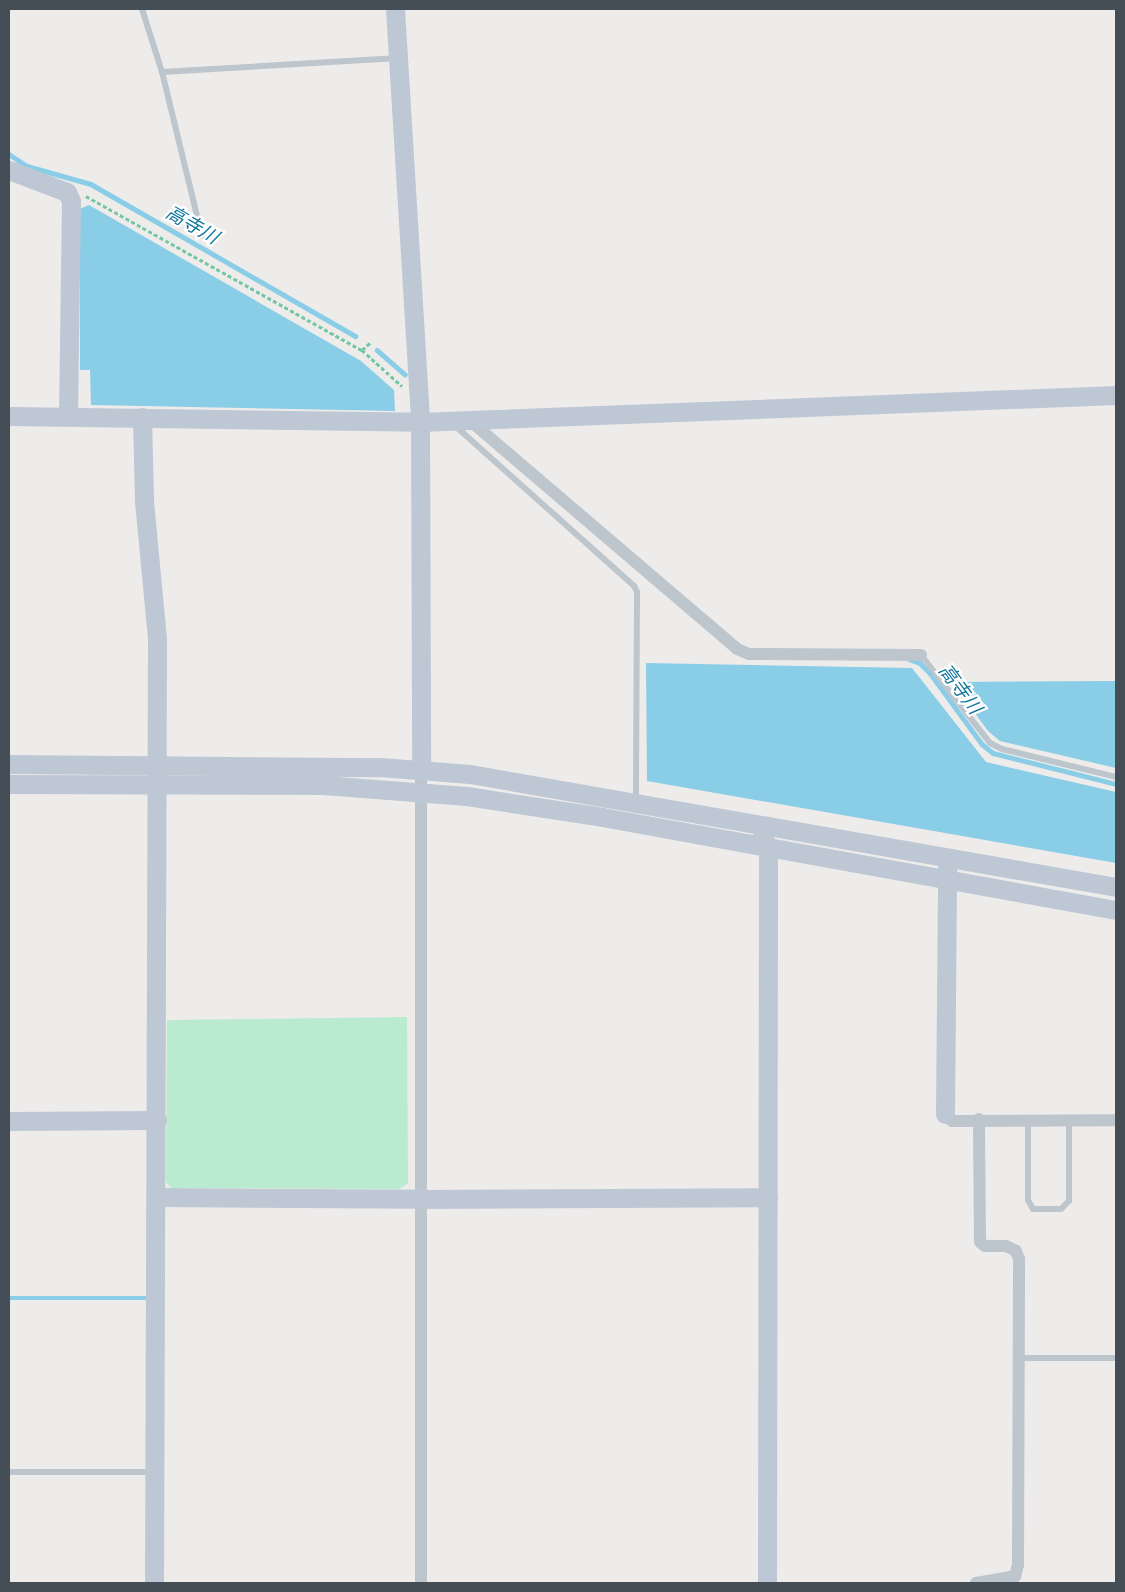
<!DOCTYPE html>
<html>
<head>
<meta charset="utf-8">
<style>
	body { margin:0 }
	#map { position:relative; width:1125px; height:1592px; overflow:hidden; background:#eeebeb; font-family:"DejaVu Sans","Noto Sans JP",sans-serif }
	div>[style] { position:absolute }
	.green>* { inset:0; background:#baebd0 }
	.water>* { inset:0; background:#89cde6 }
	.stream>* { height:4.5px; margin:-2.25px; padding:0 2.25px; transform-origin:2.25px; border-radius:2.25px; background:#89cde6 }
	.path>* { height:2.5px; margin-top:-1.25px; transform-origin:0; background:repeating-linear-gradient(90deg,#74c7a4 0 4px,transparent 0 6.5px) }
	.lane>* { height:6px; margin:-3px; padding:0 3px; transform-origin:3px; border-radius:3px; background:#bdc5cd }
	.street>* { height:12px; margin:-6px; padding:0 6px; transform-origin:6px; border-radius:6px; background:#bdc5cd }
	.secondary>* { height:19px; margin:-9.5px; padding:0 9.5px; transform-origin:9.5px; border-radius:9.5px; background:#bec7d4 }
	span { translate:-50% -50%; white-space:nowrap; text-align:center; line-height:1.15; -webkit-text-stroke:4.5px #fff; paint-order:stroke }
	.water-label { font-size:19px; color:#13779d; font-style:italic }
	.frame { position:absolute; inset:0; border:10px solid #454d57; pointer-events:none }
</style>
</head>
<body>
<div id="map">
	<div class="green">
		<i style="clip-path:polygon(407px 1017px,408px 1183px,400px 1189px,171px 1188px,166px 1182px,167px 1020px)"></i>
	</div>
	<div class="water">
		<i style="clip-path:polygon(89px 205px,361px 361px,394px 390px,395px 411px,91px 405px,90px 370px,80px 370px,80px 209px)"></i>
		<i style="clip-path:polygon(646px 663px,912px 668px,986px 762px,1116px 792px,1116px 863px,647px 781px)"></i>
		<i style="clip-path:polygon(1116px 681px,1116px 768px,1000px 741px,988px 731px,952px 682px)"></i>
	</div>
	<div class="stream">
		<i style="left:9px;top:154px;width:22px;rotate:34deg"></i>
		<i style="left:27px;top:166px;width:66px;rotate:15.7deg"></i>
		<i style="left:91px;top:184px;width:305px;rotate:29.9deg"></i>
		<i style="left:377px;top:350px;width:37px;rotate:41deg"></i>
		<i style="left:909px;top:659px;width:12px;rotate:20deg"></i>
		<i style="left:920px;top:663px;width:14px;rotate:45deg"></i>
		<i style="left:930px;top:673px;width:88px;rotate:53.8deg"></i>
		<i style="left:982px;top:744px;width:14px;rotate:39deg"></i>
		<i style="left:993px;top:753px;width:127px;rotate:14.1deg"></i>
		<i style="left:9px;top:1298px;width:136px"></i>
	</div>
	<div class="path">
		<i style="left:86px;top:196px;width:316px;rotate:29.2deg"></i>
		<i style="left:362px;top:350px;width:54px;rotate:42deg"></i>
		<i style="left:362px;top:350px;width:13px;rotate:-42deg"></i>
	</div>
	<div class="lane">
		<i style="left:142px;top:9px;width:66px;rotate:72.4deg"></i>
		<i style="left:162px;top:72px;width:169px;rotate:76.3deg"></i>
		<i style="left:162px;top:72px;width:233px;rotate:-3.4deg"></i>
		<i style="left:453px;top:424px;width:243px;rotate:41.8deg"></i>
		<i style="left:634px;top:586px;width:7px;rotate:63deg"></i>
		<i style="left:637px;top:592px;width:209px;rotate:90.3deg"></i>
		<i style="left:921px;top:655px;width:112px;rotate:51.9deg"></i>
		<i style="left:990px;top:743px;width:13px;rotate:27deg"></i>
		<i style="left:1002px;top:749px;width:117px;rotate:13.8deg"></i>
		<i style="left:1028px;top:1120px;width:80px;rotate:90deg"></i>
		<i style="left:1028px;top:1200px;width:10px;rotate:61deg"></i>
		<i style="left:1033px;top:1209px;width:28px"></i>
		<i style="left:1061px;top:1209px;width:11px;rotate:-45deg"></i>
		<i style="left:1069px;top:1201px;width:81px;rotate:-90deg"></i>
		<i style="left:1018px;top:1358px;width:98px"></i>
		<i style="left:9px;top:1472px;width:143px"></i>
	</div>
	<div class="street">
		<i style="left:468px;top:419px;width:354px;rotate:40.5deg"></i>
		<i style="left:737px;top:649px;width:13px;rotate:23deg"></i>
		<i style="left:749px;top:654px;width:172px;rotate:0.3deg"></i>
		<i style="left:421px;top:769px;width:814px;rotate:90deg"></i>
		<i style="left:945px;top:1114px;width:10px;rotate:45deg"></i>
		<i style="left:952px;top:1121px;width:164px;rotate:-0.3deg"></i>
		<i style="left:976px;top:1583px;width:40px;rotate:-10deg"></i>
		<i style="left:1015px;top:1576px;width:11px;rotate:-75deg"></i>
		<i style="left:1018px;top:1565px;width:306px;rotate:-89.8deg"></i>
		<i style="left:1019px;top:1259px;width:9px;rotate:-111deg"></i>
		<i style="left:1016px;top:1251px;width:11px;rotate:-153deg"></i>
		<i style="left:1006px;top:1246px;width:21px;rotate:180deg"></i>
		<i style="left:985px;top:1246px;width:6px;rotate:-141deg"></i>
		<i style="left:980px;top:1242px;width:123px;rotate:-90.5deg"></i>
	</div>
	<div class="secondary">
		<i style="left:395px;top:9px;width:414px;rotate:86.5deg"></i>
		<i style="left:420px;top:422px;width:347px;rotate:89.8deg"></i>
		<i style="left:9px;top:170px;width:62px;rotate:20.8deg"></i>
		<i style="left:67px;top:192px;width:10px;rotate:66deg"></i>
		<i style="left:71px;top:201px;width:215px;rotate:90.8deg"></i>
		<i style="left:9px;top:416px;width:411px;rotate:0.8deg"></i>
		<i style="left:420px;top:422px;width:697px;rotate:-2.22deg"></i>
		<i style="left:142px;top:417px;width:84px;rotate:88.6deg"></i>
		<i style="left:144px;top:501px;width:139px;rotate:84.6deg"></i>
		<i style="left:157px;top:639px;width:944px;rotate:90.18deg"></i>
		<i style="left:9px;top:764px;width:371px;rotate:0.5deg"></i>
		<i style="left:380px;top:767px;width:90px;rotate:4.4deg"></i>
		<i style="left:470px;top:774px;width:656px;rotate:9.92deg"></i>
		<i style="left:9px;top:784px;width:314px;rotate:0.2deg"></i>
		<i style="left:323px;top:785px;width:144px;rotate:4.4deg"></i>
		<i style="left:467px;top:796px;width:137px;rotate:8.8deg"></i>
		<i style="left:602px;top:817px;width:522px;rotate:10.26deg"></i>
		<i style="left:762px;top:836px;width:13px;rotate:61deg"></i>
		<i style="left:768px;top:847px;width:24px;rotate:90deg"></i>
		<i style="left:768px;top:871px;width:712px;rotate:90.08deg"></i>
		<i style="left:945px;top:1114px;width:247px;rotate:-89.5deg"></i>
		<i style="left:9px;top:1121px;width:148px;rotate:-0.4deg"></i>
		<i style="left:157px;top:1197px;width:263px;rotate:0.4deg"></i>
		<i style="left:420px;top:1199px;width:348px;rotate:-0.3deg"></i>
	</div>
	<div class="water-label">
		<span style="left:192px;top:225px;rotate:30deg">高寺川</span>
		<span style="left:960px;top:689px;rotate:53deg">高寺川</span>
	</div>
	<div class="frame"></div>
</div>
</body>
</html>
